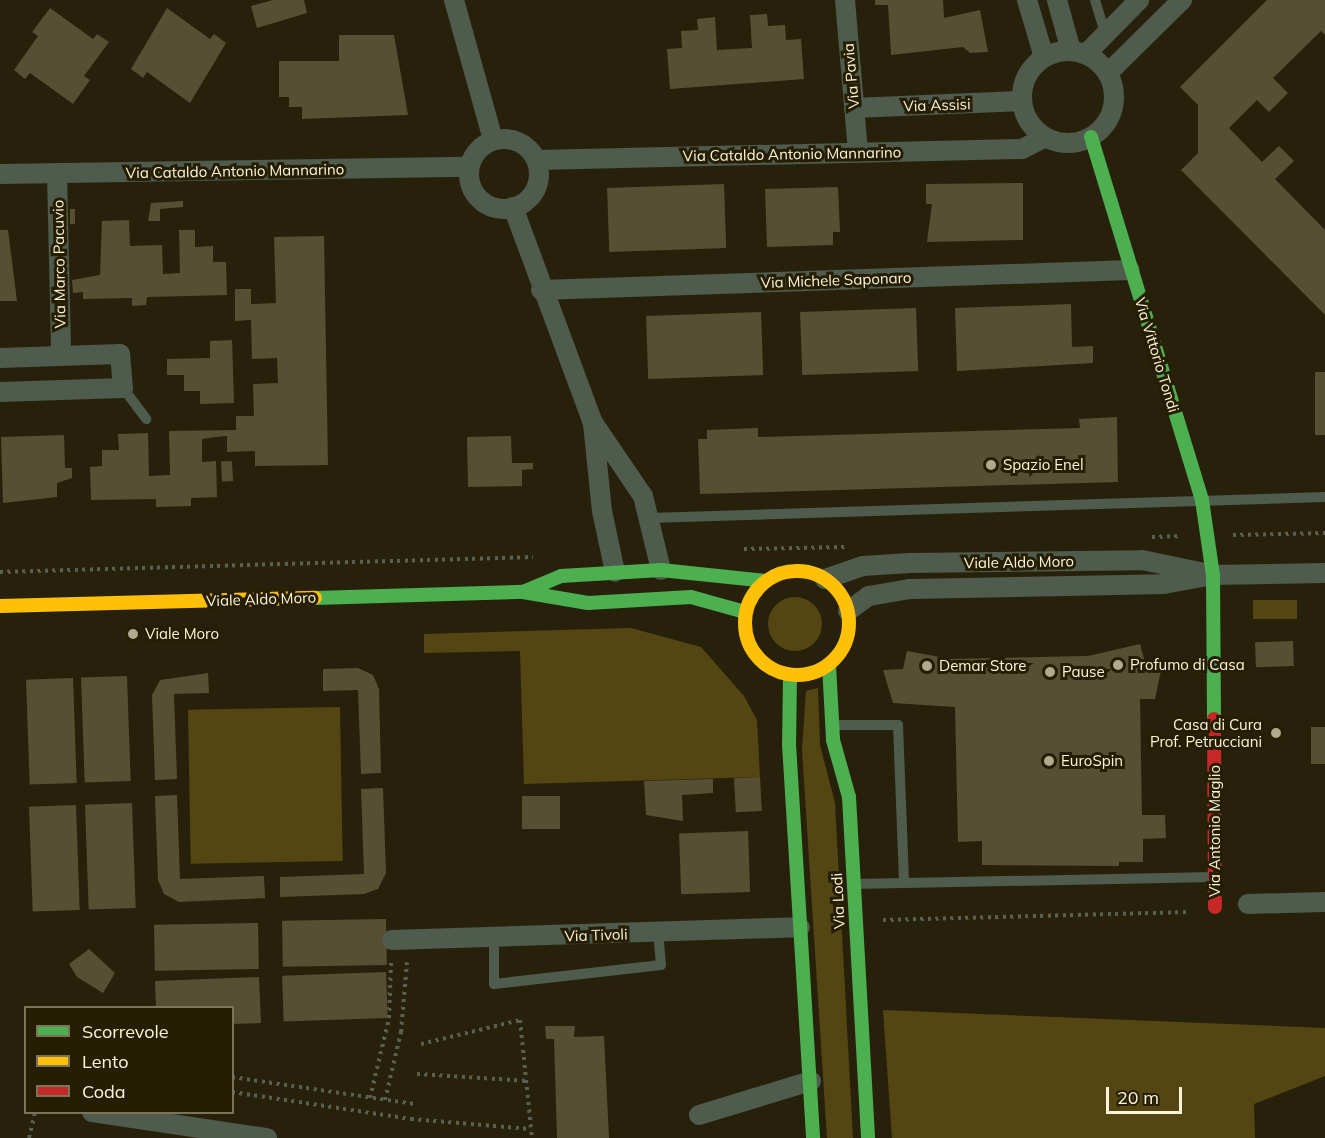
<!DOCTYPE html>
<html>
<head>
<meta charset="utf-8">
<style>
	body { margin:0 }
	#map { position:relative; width:1325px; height:1138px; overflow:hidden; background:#27210b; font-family:Mulish,sans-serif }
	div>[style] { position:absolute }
	.green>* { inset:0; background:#544612; transform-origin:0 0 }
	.round { border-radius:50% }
	.building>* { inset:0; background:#574f34; transform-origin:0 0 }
	.path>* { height:4px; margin-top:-2px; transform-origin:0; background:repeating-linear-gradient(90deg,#596052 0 3px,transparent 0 7.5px) }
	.lane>* { height:10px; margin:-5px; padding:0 5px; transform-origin:5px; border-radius:5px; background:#4e5b4d }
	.street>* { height:20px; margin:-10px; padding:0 10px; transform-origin:10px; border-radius:10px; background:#4e5b4d }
	.street>.ring { margin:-10px; padding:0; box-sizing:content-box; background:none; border:20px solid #4e5b4d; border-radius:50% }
	.fast>* { height:14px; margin:-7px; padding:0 7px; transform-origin:7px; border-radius:7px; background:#4caf50 }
	.slow>* { height:14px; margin:-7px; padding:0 7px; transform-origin:7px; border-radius:7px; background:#ffc107 }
	.slow>.ring { margin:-7px; padding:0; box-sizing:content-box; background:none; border:14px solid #ffc107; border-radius:50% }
	.jam>* { height:14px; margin:-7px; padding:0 7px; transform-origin:7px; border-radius:7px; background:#c62828 }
	.dots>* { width:16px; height:16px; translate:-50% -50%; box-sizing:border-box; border:3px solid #261e03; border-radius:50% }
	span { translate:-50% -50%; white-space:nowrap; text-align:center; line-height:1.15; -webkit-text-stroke:6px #261e03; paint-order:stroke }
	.street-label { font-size:15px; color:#fcf4d8 }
	.poi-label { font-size:15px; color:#fcf4d8 }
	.left { translate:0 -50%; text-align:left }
	.right { translate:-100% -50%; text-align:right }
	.legend { position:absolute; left:24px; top:1006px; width:210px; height:108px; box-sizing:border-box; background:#261e03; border:2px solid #7c7458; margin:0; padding:8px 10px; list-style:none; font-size:18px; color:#fcf4d8 }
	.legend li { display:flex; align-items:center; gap:12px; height:30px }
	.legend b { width:30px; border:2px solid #7c7458 }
	.scale { position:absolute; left:1106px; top:1087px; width:76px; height:27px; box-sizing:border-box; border:3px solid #fcf4d8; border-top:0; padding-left:8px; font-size:18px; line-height:21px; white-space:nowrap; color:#fcf4d8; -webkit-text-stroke:4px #261e03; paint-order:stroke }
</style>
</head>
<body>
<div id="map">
	<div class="green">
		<i class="round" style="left:768px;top:597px;width:54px;height:54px"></i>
		<i style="left:1297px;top:600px;width:19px;height:44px;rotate:90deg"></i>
		<i style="clip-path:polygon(631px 628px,701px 647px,744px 696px,757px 720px,760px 777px,524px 784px,520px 651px,424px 653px,424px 634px)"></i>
		<i style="clip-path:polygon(818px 688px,820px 745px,835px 803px,853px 1138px,827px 1138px,802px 750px,806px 691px)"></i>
		<i style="left:340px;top:707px;width:154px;height:152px;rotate:89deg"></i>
		<i style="clip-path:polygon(883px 1010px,1325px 1028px,1325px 1076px,1254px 1104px,1255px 1138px,892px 1138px)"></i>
	</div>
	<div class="building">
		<i style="clip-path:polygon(273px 0,304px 0,307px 13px,257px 28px,251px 6px)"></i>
		<i style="clip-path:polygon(875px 0,943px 0,944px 18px,980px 10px,988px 52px,970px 53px,963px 47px,891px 55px,888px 5px,875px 5px)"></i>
		<i style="clip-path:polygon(1267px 0,1325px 0,1325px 35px,1321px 31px,1273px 78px,1288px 93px,1269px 112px,1257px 100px,1229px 128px,1262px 162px,1279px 146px,1294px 161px,1275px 179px,1325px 230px,1325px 315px,1181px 170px,1198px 153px,1198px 105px,1180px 87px)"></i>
		<i style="clip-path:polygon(50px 8px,93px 39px,97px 34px,109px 42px,84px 76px,90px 80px,73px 104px,30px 73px,25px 79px,14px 70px,38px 36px,32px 32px)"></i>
		<i style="clip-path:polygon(167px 8px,210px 39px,214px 34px,226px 43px,190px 103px,147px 72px,143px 78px,131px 69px)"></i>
		<i style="clip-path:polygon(767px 14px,768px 26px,785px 25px,786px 40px,801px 39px,804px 79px,670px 89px,667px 49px,682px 48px,681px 31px,698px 30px,697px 19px,715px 17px,717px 50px,752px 48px,750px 15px)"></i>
		<i style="clip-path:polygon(339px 35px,394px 35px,408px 115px,302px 119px,302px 107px,289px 107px,289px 97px,279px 97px,279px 61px,339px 61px)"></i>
		<i style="clip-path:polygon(1023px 183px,1023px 240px,927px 242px,932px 204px,926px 204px,926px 184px)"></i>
		<i style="left:724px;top:184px;width:64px;height:117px;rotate:88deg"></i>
		<i style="clip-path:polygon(838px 187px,840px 232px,833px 232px,833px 245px,767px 247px,765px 189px)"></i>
		<i style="clip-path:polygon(183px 201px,183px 207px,160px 209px,160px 221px,148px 221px,151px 203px)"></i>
		<i style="left:70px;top:209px;width:5px;height:15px"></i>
		<i style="clip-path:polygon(129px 220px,130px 246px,162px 245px,163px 274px,180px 273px,179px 230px,195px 230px,195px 247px,213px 246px,213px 262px,226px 262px,227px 295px,147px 297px,146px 305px,132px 306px,132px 298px,83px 299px,83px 292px,73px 293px,72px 280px,100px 275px,102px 221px)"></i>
		<i style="clip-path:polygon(0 230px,8px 230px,17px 301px,0 301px)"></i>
		<i style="clip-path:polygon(324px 236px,328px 465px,255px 466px,255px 451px,227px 452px,227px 436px,216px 437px,202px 439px,202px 462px,216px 461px,217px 497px,191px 498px,191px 506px,156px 507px,156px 499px,91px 500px,90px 467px,102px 466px,102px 450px,119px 450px,118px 434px,148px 433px,149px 476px,170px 475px,169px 431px,236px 430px,236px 416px,254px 416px,253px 384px,278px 383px,277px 358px,252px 359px,251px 320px,235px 321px,235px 289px,251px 289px,251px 304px,276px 303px,274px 237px)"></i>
		<i style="clip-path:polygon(1071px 304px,1072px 347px,1093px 346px,1093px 363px,957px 371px,955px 308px)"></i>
		<i style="left:916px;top:308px;width:63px;height:116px;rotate:88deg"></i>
		<i style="left:761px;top:312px;width:63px;height:115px;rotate:88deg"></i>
		<i style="clip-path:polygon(232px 340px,234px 403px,200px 404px,200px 391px,184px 391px,184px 375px,167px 375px,167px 359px,210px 358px,210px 341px)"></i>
		<i style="left:1325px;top:372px;width:63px;height:10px;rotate:90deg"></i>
		<i style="clip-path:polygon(1117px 417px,1118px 482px,700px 494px,698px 439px,707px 439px,707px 430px,758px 428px,758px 437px,1080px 428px,1079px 419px)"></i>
		<i style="clip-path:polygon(64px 435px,65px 468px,72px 468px,72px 478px,57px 483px,57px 497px,3px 503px,1px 437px)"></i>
		<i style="clip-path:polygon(511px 436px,512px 463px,533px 463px,533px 469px,522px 470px,522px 486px,468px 487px,467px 437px)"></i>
		<i style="left:232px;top:461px;width:20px;height:11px;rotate:87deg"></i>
		<i style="left:1293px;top:641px;width:25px;height:38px;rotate:88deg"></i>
		<i style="clip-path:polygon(1140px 644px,1145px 662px,1163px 661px,1155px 699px,1140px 699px,1142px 815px,1165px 815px,1166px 838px,1143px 839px,1143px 862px,1119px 862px,1119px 866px,982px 865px,982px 841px,958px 842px,955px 707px,893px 703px,883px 670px,903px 669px,907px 651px,951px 659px,1088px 656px)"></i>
		<i style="clip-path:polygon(358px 668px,373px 675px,379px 689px,381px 773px,361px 774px,358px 690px,323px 691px,323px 669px)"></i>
		<i style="clip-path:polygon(208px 673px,209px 693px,174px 694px,177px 779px,155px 780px,152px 695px,160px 680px)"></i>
		<i style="left:127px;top:676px;width:105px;height:46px;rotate:88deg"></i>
		<i style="left:73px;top:678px;width:105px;height:47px;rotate:88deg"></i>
		<i style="left:1325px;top:727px;width:37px;height:14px;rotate:90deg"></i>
		<i style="left:760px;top:777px;width:34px;height:26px;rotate:87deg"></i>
		<i style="clip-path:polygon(713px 779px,713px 793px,682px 795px,683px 821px,646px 815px,644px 781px)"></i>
		<i style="clip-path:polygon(383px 788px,386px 873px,378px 889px,364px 894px,280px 897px,280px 877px,364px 874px,361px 789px)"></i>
		<i style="clip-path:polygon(177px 795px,180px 879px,264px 876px,265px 898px,179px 902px,164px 894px,158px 880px,155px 796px)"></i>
		<i style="left:560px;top:796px;width:33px;height:38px;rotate:90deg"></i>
		<i style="left:132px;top:803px;width:105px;height:47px;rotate:88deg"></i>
		<i style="left:76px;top:805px;width:105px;height:47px;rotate:88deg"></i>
		<i style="left:748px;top:831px;width:61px;height:69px;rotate:88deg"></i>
		<i style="left:386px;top:919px;width:46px;height:104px;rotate:89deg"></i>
		<i style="left:258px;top:923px;width:46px;height:104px;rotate:89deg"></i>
		<i style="clip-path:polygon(89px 949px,115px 973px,103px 993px,77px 977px,69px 964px)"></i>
		<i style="left:386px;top:972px;width:46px;height:104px;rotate:88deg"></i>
		<i style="clip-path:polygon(259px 977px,261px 1023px,232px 1024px,232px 1008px,156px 1008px,155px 981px)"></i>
		<i style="clip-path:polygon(545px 1026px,575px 1026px,574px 1037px,604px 1036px,609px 1138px,557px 1138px,554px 1039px,546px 1039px)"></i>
	</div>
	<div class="path">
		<i style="left:1233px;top:535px;width:92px;rotate:-1.2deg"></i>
		<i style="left:1152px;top:537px;width:29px;rotate:-2deg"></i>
		<i style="left:744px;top:549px;width:101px;rotate:-1.1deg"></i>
		<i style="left:0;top:572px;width:533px;rotate:-1.61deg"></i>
		<i style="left:883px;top:920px;width:307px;rotate:-1.5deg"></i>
		<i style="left:421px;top:1044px;width:102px;rotate:-13.6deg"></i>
		<i style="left:520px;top:1020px;width:119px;rotate:84.2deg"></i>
		<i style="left:417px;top:1074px;width:110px;rotate:3.6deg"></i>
		<i style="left:232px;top:1077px;width:184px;rotate:8.4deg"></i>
		<i style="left:232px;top:1092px;width:181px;rotate:8.6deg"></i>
		<i style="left:411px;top:1119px;width:120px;rotate:4.8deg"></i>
		<i style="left:370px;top:1098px;width:82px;rotate:-76.6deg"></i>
		<i style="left:389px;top:1018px;width:55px;rotate:-87.9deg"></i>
		<i style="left:385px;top:1100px;width:70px;rotate:-76.8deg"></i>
		<i style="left:401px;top:1032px;width:70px;rotate:-85.1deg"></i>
		<i style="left:29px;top:1138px;width:27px;rotate:-77deg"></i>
	</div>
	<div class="lane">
		<i style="left:1095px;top:0;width:34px;rotate:73deg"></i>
		<i style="left:123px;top:388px;width:39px;rotate:53deg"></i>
		<i style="left:649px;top:518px;width:676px;rotate:-1.78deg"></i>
		<i style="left:834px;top:725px;width:64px"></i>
		<i style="left:898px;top:725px;width:157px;rotate:87.8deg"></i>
		<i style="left:854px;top:884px;width:359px;rotate:-1.1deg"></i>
		<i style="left:494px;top:937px;width:47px;rotate:90deg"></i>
		<i style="left:494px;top:984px;width:168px;rotate:-6.5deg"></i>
		<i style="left:661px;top:965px;width:32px;rotate:-95deg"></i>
	</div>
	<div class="street">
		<i style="left:454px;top:0;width:145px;rotate:74.4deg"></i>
		<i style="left:845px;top:0;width:153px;rotate:85.1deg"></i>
		<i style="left:1027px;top:0;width:59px;rotate:73.4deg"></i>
		<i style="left:1057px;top:0;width:53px;rotate:74.6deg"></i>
		<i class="ring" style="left:1022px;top:51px;width:72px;height:72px"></i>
		<i style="left:1086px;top:54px;width:76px;rotate:-45.5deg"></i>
		<i style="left:1108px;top:73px;width:104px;rotate:-44.6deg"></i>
		<i style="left:854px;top:108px;width:167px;rotate:-2.4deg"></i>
		<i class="ring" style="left:469px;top:139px;width:50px;height:50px"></i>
		<i style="left:537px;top:160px;width:485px;rotate:-1.3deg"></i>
		<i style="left:1022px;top:149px;width:25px;rotate:-27deg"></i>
		<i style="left:57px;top:173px;width:182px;rotate:88.7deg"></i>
		<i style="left:0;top:174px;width:469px;rotate:-0.9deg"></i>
		<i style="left:513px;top:207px;width:228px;rotate:69.7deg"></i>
		<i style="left:592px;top:421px;width:91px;rotate:55.8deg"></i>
		<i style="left:643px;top:496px;width:76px;rotate:76.3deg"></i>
		<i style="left:541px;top:290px;width:589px;rotate:-1.94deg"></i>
		<i style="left:0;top:358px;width:120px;rotate:-1.9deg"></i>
		<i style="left:120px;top:354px;width:34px;rotate:85deg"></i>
		<i style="left:123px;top:388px;width:123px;rotate:178.1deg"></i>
		<i style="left:593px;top:424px;width:87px;rotate:84.1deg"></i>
		<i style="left:602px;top:511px;width:62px;rotate:78deg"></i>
		<i style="left:825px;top:579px;width:40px;rotate:-18.9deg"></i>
		<i style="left:863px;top:566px;width:47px;rotate:-3.7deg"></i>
		<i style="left:910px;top:563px;width:232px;rotate:-0.7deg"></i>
		<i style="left:1142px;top:560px;width:64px;rotate:11.7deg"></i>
		<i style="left:848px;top:611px;width:26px;rotate:-36deg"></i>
		<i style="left:869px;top:596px;width:42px;rotate:-9.7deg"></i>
		<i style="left:910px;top:589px;width:254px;rotate:-1.1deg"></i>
		<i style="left:1164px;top:584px;width:50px;rotate:-10.4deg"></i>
		<i style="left:1213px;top:575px;width:112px;rotate:-1deg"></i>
		<i style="left:1248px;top:904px;width:77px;rotate:-1.5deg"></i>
		<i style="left:392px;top:940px;width:408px;rotate:-1.8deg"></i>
		<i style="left:92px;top:1112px;width:177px;rotate:8.5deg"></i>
		<i style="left:699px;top:1115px;width:117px;rotate:-16.9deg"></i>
	</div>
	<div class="fast">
		<i style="left:1091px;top:137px;width:380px;rotate:73deg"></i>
		<i style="left:1202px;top:500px;width:76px;rotate:81.7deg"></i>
		<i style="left:1213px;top:575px;width:144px;rotate:89.6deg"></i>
		<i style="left:523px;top:592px;width:41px;rotate:-22.8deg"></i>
		<i style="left:561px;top:576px;width:100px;rotate:-3.4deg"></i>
		<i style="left:661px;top:570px;width:105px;rotate:6deg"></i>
		<i style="left:315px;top:598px;width:208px;rotate:-1.7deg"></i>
		<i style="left:523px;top:592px;width:66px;rotate:9.6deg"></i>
		<i style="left:588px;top:603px;width:103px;rotate:-3.3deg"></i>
		<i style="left:691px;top:597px;width:56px;rotate:15.5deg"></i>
		<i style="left:829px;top:665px;width:75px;rotate:86.9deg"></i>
		<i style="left:833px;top:740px;width:59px;rotate:74.3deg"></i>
		<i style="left:849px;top:797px;width:342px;rotate:86.8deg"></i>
		<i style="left:790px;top:676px;width:68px;rotate:90.8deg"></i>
		<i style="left:789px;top:744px;width:395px;rotate:86.5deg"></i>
	</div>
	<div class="slow">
		<i class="ring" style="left:745px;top:571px;width:90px;height:90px"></i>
		<i style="left:0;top:606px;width:315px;rotate:-1.5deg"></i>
	</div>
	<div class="jam">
		<i style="left:1214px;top:719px;width:188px;rotate:89.7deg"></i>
	</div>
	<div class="dots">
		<i style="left:991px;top:465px;background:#b1aa90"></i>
		<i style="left:133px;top:634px;background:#b1aa90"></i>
		<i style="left:1118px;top:665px;background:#b1aa90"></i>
		<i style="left:927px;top:666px;background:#b1aa90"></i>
		<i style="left:1050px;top:672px;background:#b1aa90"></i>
		<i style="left:1276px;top:733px;background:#b1aa90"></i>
		<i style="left:1049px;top:761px;background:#b1aa90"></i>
	</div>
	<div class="street-label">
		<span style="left:851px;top:76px;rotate:-95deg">Via Pavia</span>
		<span style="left:937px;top:105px;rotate:-2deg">Via Assisi</span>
		<span style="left:792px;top:154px;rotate:-1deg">Via Cataldo Antonio Mannarino</span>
		<span style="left:235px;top:171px;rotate:-1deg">Via Cataldo Antonio Mannarino</span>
		<span style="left:59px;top:264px;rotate:-91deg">Via Marco Pacuvio</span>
		<span style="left:836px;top:280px;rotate:-2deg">Via Michele Saponaro</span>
		<span style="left:1157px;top:355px;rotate:73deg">Via Vittorio Tondi</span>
		<span style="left:1019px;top:562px;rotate:-1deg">Viale Aldo Moro</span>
		<span style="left:261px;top:599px;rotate:-2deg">Viale Aldo Moro</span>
		<span style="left:1215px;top:831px;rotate:-90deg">Via Antonio Maglio</span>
		<span style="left:838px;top:901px;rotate:-93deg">Via Lodi</span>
		<span style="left:596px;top:935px;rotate:-2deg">Via Tivoli</span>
	</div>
	<div class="poi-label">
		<span class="left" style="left:1003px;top:465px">Spazio Enel</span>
		<span class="left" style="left:145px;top:634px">Viale Moro</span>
		<span class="left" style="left:1130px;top:665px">Profumo di Casa</span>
		<span class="left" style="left:939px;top:666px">Demar Store</span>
		<span class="left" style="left:1062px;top:672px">Pause</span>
		<span class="right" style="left:1262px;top:733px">Casa di Cura<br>Prof. Petrucciani</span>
		<span class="left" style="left:1061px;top:761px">EuroSpin</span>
	</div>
	<ul class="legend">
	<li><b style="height:8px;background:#4caf50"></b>Scorrevole</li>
	<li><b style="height:8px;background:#ffc107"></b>Lento</li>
	<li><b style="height:8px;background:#c62828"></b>Coda</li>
	</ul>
	<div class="scale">20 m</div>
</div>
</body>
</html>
